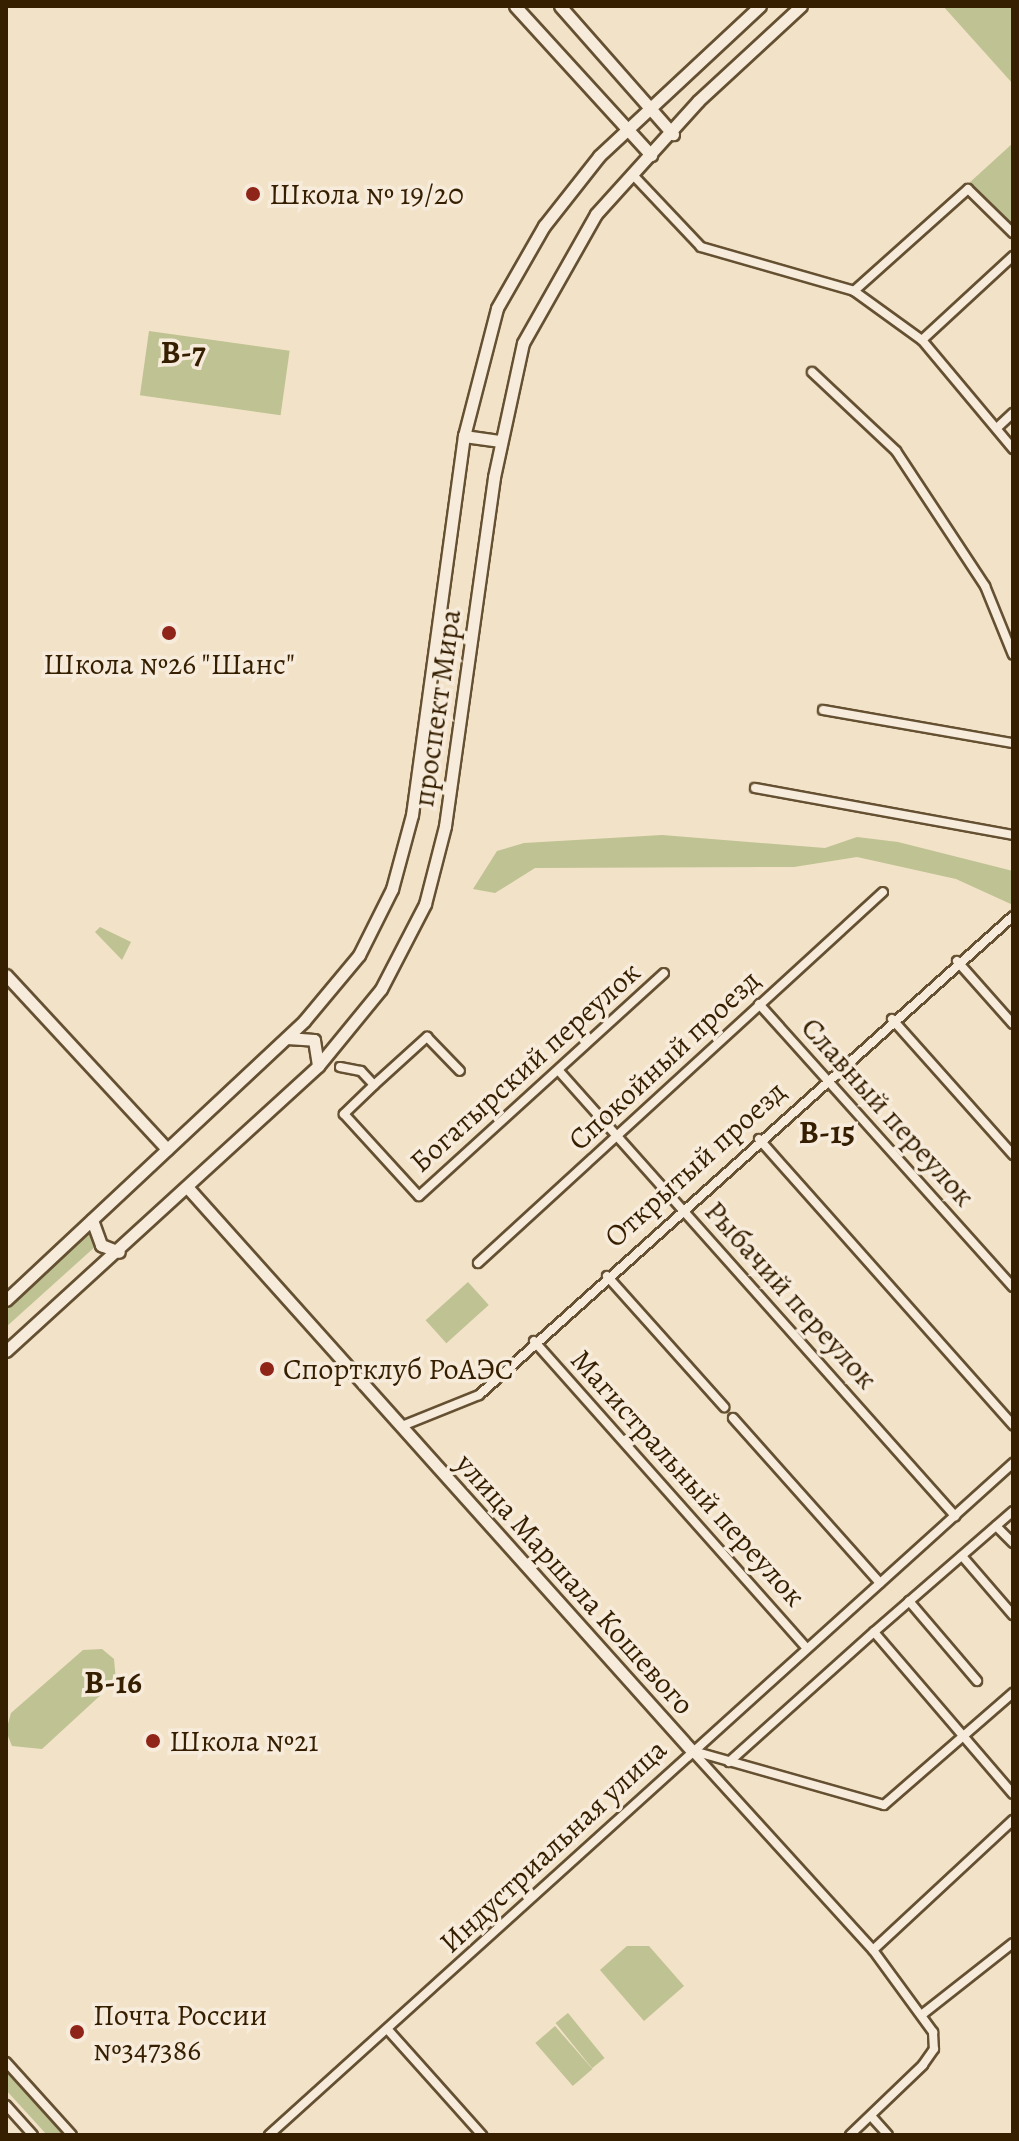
<!DOCTYPE html>
<html>
<head>
<meta charset="utf-8">
<style>
	body { margin:0 }
	#map { position:relative; width:1019px; height:2141px; overflow:hidden; background:#f2e2c7; font-family:Alegreya,serif }
	div>[style] { position:absolute }
	.green>* { inset:0; background:#bfc292; transform-origin:0 0 }
	.roads { filter:drop-shadow(2px 0 #655032) drop-shadow(-2px 0 #655032) drop-shadow(0 2px #655032) drop-shadow(0 -2px #655032) }
	.street>* { height:8px; margin:-4px; padding:0 4px; transform-origin:4px; border-radius:4px; background:#f7ecdb }
	.secondary>* { height:11px; margin:-5.5px; padding:0 5.5px; transform-origin:5.5px; border-radius:5.5px; background:#f7ecdb }
	.dots>* { width:22px; height:22px; translate:-50% -50%; box-sizing:border-box; border:4px solid #f7ecdb; border-radius:50% }
	span { translate:-50% -50%; white-space:nowrap; text-align:center; line-height:1.15; -webkit-text-stroke:7px #f7ecdb; paint-order:stroke }
	.poi-label { font-size:30px; color:#361f01 }
	.left { translate:0 -50%; text-align:left }
	.street-label { font-size:30px; color:#361f01 }
	.neighbourhood-label { font-size:32px; color:#361f01; font-weight:700 }
	.frame { position:absolute; inset:0; border:8px solid #361f01; pointer-events:none }
</style>
</head>
<body>
<div id="map">
	<div class="green">
		<i style="clip-path:polygon(943px 6px,1013px 6px,1013px 84px)"></i>
		<i style="clip-path:polygon(1013px 143px,1013px 228px,968px 184px)"></i>
		<i style="left:149px;top:331px;width:142px;height:65px;rotate:8deg"></i>
		<i style="clip-path:polygon(662px 835px,825px 848px,857px 837px,898px 842px,1013px 871px,1013px 905px,956px 879px,857px 857px,794px 867px,535px 868px,495px 893px,473px 889px,497px 851px,524px 843px)"></i>
		<i style="clip-path:polygon(100px 927px,131px 942px,122px 960px,95px 932px)"></i>
		<i style="clip-path:polygon(87px 1231px,97px 1245px,6px 1327px,6px 1305px)"></i>
		<i style="left:468px;top:1282px;width:31px;height:57px;rotate:48deg"></i>
		<i style="clip-path:polygon(102px 1649px,114px 1659px,116px 1681px,42px 1749px,12px 1746px,6px 1731px,11px 1713px,83px 1650px)"></i>
		<i style="clip-path:polygon(627px 1946px,649px 1946px,684px 1986px,644px 2021px,600px 1970px)"></i>
		<i style="left:568px;top:2013px;width:58px;height:16px;rotate:51deg"></i>
		<i style="left:555px;top:2026px;width:57px;height:26px;rotate:49deg"></i>
		<i style="clip-path:polygon(6px 2066px,68px 2135px,47px 2135px,6px 2090px)"></i>
	</div>
	<div class="roads">
		<div class="street">
			<i style="left:632px;top:174px;width:100px;rotate:46.6deg"></i>
			<i style="left:701px;top:247px;width:159px;rotate:16deg"></i>
			<i style="left:854px;top:291px;width:84px;rotate:35.8deg"></i>
			<i style="left:922px;top:340px;width:142px;rotate:50.1deg"></i>
			<i style="left:854px;top:291px;width:153px;rotate:-41.8deg"></i>
			<i style="left:968px;top:189px;width:63px;rotate:44.4deg"></i>
			<i style="left:922px;top:340px;width:124px;rotate:-42.7deg"></i>
			<i style="left:812px;top:372px;width:115px;rotate:43.2deg"></i>
			<i style="left:896px;top:451px;width:162px;rotate:56.6deg"></i>
			<i style="left:985px;top:586px;width:74px;rotate:67.9deg"></i>
			<i style="left:999px;top:426px;width:19px;rotate:-43deg"></i>
			<i style="left:823px;top:710px;width:193px;rotate:9.9deg"></i>
			<i style="left:755px;top:788px;width:262px;rotate:10.3deg"></i>
			<i style="left:957px;top:961px;width:84px;rotate:48.4deg"></i>
			<i style="left:759px;top:1004px;width:380px;rotate:48.1deg"></i>
			<i style="left:892px;top:1019px;width:182px;rotate:48.3deg"></i>
			<i style="left:340px;top:1067px;width:21px;rotate:11deg"></i>
			<i style="left:361px;top:1071px;width:19px;rotate:47deg"></i>
			<i style="left:374px;top:1085px;width:72px;rotate:-42.2deg"></i>
			<i style="left:427px;top:1037px;width:47px;rotate:45.9deg"></i>
			<i style="left:559px;top:1071px;width:596px;rotate:48.33deg"></i>
			<i style="left:374px;top:1085px;width:42px;rotate:136deg"></i>
			<i style="left:344px;top:1114px;width:111px;rotate:47.6deg"></i>
			<i style="left:419px;top:1196px;width:331px;rotate:-42.3deg"></i>
			<i style="left:759px;top:1139px;width:383px;rotate:48.4deg"></i>
			<i style="left:478px;top:1263px;width:549px;rotate:-42.49deg"></i>
			<i style="left:607px;top:1276px;width:176px;rotate:48.2deg"></i>
			<i style="left:534px;top:1341px;width:411px;rotate:48.4deg"></i>
			<i style="left:733px;top:1418px;width:221px;rotate:48.3deg"></i>
			<i style="left:402px;top:1426px;width:83px;rotate:-21.9deg"></i>
			<i style="left:479px;top:1395px;width:717px;rotate:-41.89deg"></i>
			<i style="left:996px;top:1526px;width:24px;rotate:45deg"></i>
			<i style="left:962px;top:1556px;width:78px;rotate:49.2deg"></i>
			<i style="left:909px;top:1601px;width:105px;rotate:49.6deg"></i>
			<i style="left:874px;top:1632px;width:184px;rotate:-41deg"></i>
			<i style="left:692px;top:1751px;width:269px;rotate:47.7deg"></i>
			<i style="left:873px;top:1950px;width:102px;rotate:53.8deg"></i>
			<i style="left:933px;top:2032px;width:17px;rotate:87deg"></i>
			<i style="left:934px;top:2049px;width:19px;rotate:125deg"></i>
			<i style="left:923px;top:2065px;width:101px;rotate:136.2deg"></i>
			<i style="left:697px;top:1752px;width:194px;rotate:15.8deg"></i>
			<i style="left:884px;top:1805px;width:171px;rotate:-41deg"></i>
			<i style="left:729px;top:1762px;width:195px;rotate:-41.9deg"></i>
			<i style="left:874px;top:1632px;width:213px;rotate:49.4deg"></i>
			<i style="left:873px;top:1950px;width:191px;rotate:-42.9deg"></i>
			<i style="left:924px;top:2013px;width:113px;rotate:-38.2deg"></i>
			<i style="left:389px;top:2031px;width:140px;rotate:48.2deg"></i>
			<i style="left:6px;top:2062px;width:98px;rotate:47.9deg"></i>
			<i style="left:6px;top:2105px;width:40px;rotate:48deg"></i>
			<i style="left:871px;top:2116px;width:25px;rotate:48deg"></i>
			<i style="left:269px;top:2135px;width:1003px;rotate:-42.09deg"></i>
		</div>
		<div class="secondary">
			<i style="left:515px;top:6px;width:202px;rotate:47.6deg"></i>
			<i style="left:560px;top:6px;width:171px;rotate:48.6deg"></i>
			<i style="left:464px;top:436px;width:37px;rotate:8deg"></i>
			<i style="left:6px;top:975px;width:237px;rotate:47.2deg"></i>
			<i style="left:287px;top:1038px;width:27px;rotate:4deg"></i>
			<i style="left:314px;top:1040px;width:25px;rotate:81deg"></i>
			<i style="left:188px;top:1188px;width:756px;rotate:48.16deg"></i>
			<i style="left:92px;top:1220px;width:27px;rotate:70deg"></i>
			<i style="left:101px;top:1245px;width:19px;rotate:21deg"></i>
			<i style="left:6px;top:1300px;width:408px;rotate:-43.1deg"></i>
			<i style="left:304px;top:1021px;width:86px;rotate:-50.2deg"></i>
			<i style="left:359px;top:955px;width:74px;rotate:-63.4deg"></i>
			<i style="left:392px;top:889px;width:77px;rotate:-74.9deg"></i>
			<i style="left:412px;top:815px;width:383px;rotate:-82.2deg"></i>
			<i style="left:464px;top:436px;width:132px;rotate:-75.5deg"></i>
			<i style="left:497px;top:308px;width:95px;rotate:-60.2deg"></i>
			<i style="left:544px;top:226px;width:89px;rotate:-51.8deg"></i>
			<i style="left:599px;top:156px;width:220px;rotate:-43deg"></i>
			<i style="left:6px;top:1351px;width:423px;rotate:-42.4deg"></i>
			<i style="left:318px;top:1066px;width:99px;rotate:-50.7deg"></i>
			<i style="left:381px;top:989px;width:96px;rotate:-62.6deg"></i>
			<i style="left:425px;top:904px;width:81px;rotate:-75.6deg"></i>
			<i style="left:445px;top:826px;width:352px;rotate:-82deg"></i>
			<i style="left:494px;top:477px;width:137px;rotate:-77.8deg"></i>
			<i style="left:523px;top:343px;width:148px;rotate:-60.5deg"></i>
			<i style="left:596px;top:214px;width:152px;rotate:-47.9deg"></i>
			<i style="left:698px;top:101px;width:140px;rotate:-42.7deg"></i>
		</div>
	</div>
	<div class="dots">
		<i style="left:253px;top:194px;background:#8f2418"></i>
		<i style="left:169px;top:633px;background:#8f2418"></i>
		<i style="left:267px;top:1369px;background:#8f2418"></i>
		<i style="left:153px;top:1741px;background:#8f2418"></i>
		<i style="left:77px;top:2032px;background:#8f2418"></i>
	</div>
	<div class="poi-label">
		<span class="left" style="left:269px;top:194px">Школа № 19/20</span>
		<span style="left:169px;top:664px">Школа №26 "Шанс"</span>
		<span class="left" style="left:283px;top:1369px">Спортклуб РоАЭС</span>
		<span class="left" style="left:169px;top:1741px">Школа №21</span>
		<span class="left" style="left:93px;top:2032px">Почта России<br>№347386</span>
	</div>
	<div class="street-label">
		<span style="left:437px;top:708px;rotate:-82deg">проспект Мира</span>
		<span style="left:664px;top:1060px;rotate:-43deg">Спокойный проезд</span>
		<span style="left:525px;top:1067px;rotate:-42deg">Богатырский переулок</span>
		<span style="left:888px;top:1112px;rotate:48deg">Славный переулок</span>
		<span style="left:695px;top:1164px;rotate:-42deg">Открытый проезд</span>
		<span style="left:791px;top:1295px;rotate:48deg">Рыбачий переулок</span>
		<span style="left:688px;top:1478px;rotate:48deg">Магистральный переулок</span>
		<span style="left:575px;top:1584px;rotate:48deg">улица Маршала Кошевого</span>
		<span style="left:553px;top:1846px;rotate:-43deg">Индустриальная улица</span>
	</div>
	<div class="neighbourhood-label">
		<span style="left:183px;top:352px">В-7</span>
		<span style="left:827px;top:1132px">В-15</span>
		<span style="left:113px;top:1682px">В-16</span>
	</div>
	<div class="frame"></div>
</div>
</body>
</html>
